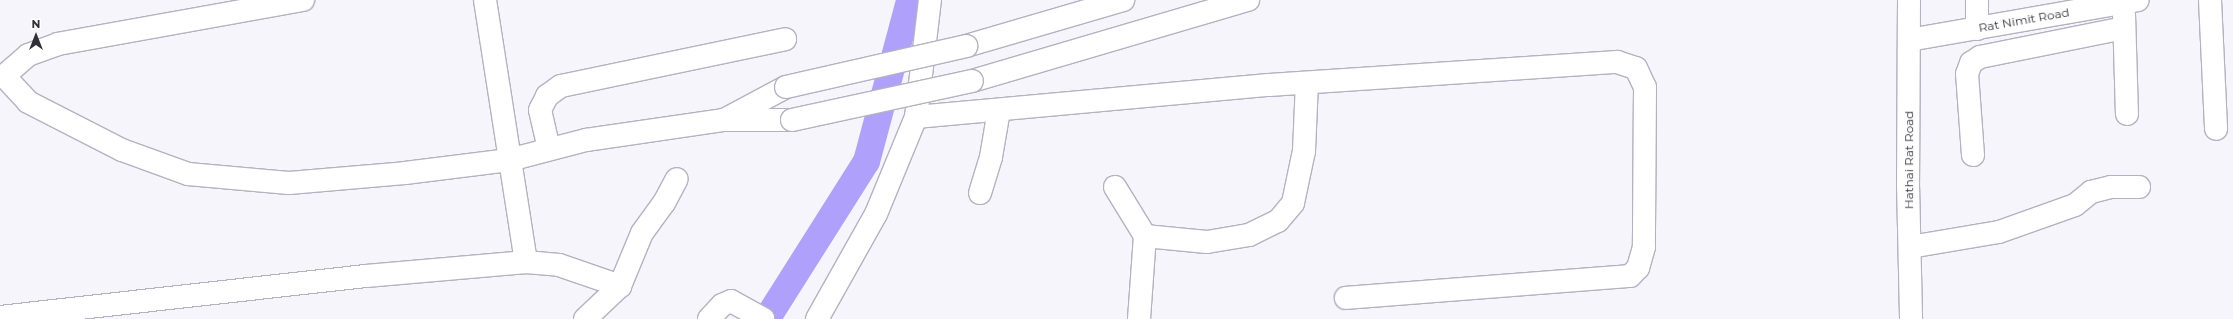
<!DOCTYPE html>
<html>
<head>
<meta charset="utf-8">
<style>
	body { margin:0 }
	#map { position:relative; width:2233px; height:319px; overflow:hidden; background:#f6f5fc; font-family:Montserrat,sans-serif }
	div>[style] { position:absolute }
	.canal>* { height:27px; margin:-13.5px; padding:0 13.5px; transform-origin:13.5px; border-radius:13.5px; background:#aea0fb }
	.roads { filter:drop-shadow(1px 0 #b4b2c2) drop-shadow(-1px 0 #b4b2c2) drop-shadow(0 1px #b4b2c2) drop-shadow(0 -1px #b4b2c2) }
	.minor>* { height:22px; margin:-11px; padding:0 11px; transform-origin:11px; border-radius:11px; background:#fff }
	.major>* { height:22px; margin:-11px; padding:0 11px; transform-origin:11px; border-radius:11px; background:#fff }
	.bridges { filter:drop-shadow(1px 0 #b4b2c2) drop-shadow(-1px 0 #b4b2c2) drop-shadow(0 1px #b4b2c2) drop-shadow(0 -1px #b4b2c2) }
	.minor-bridge>* { height:22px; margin:-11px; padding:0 11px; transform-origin:11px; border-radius:11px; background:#fff }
	span { translate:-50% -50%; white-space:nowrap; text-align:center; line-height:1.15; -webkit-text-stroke:3.5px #fff; paint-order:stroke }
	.street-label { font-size:12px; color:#313037 }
	.north { position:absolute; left:16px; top:16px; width:40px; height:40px; -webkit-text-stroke:3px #fff; paint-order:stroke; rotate:0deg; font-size:11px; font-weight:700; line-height:16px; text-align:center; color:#313037 }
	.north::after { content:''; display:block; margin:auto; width:14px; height:18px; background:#313037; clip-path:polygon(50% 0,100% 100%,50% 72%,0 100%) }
</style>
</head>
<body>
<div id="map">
	<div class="canal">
		<i style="left:766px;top:319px;width:187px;rotate:-57.7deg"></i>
		<i style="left:866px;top:161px;width:167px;rotate:-75deg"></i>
	</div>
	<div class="roads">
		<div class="minor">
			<i style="left:485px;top:0;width:265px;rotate:81.1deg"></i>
			<i style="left:1977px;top:0;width:29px;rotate:90deg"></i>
			<i style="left:2210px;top:0;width:129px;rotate:87.3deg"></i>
			<i style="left:2124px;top:14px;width:100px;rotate:88.3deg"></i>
			<i style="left:1909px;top:40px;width:232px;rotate:-9.9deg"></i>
			<i style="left:966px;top:46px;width:164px;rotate:-16.3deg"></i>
			<i style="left:0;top:76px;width:4px"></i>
			<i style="left:4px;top:76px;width:35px;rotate:47deg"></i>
			<i style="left:28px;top:102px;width:106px;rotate:27.1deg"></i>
			<i style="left:122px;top:150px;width:70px;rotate:20deg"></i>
			<i style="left:188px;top:174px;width:101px;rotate:5.1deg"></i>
			<i style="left:289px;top:183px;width:116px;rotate:-4.9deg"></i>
			<i style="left:405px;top:173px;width:105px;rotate:-7.1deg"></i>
			<i style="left:509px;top:160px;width:80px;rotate:-14.6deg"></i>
			<i style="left:586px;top:140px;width:138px;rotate:-8.3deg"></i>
			<i style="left:723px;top:120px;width:69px"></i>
			<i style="left:4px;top:76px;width:32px;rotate:-41deg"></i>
			<i style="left:28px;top:55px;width:32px;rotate:-20deg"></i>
			<i style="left:58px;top:44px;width:249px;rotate:-10.2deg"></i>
			<i style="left:972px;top:81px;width:288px;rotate:-16.4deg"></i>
			<i style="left:916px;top:117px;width:354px;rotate:-5.2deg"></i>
			<i style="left:1269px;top:85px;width:349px;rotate:-3.8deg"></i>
			<i style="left:1617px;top:62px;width:20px;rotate:18deg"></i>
			<i style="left:1636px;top:68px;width:21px;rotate:65deg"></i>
			<i style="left:1645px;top:87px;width:160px;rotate:90.4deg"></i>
			<i style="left:1644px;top:247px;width:22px;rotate:106deg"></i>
			<i style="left:1638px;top:268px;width:11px;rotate:135deg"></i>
			<i style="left:1630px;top:276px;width:285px;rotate:175.6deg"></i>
			<i style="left:726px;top:119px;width:68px;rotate:-28.1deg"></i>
			<i style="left:549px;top:149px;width:40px;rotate:-103deg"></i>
			<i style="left:540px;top:110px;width:16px;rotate:-63deg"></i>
			<i style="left:547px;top:96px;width:17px;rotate:-36deg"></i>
			<i style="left:561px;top:86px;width:229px;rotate:-11.8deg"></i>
			<i style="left:1973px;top:155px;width:81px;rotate:-94.2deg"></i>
			<i style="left:1967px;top:74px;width:12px;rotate:-70deg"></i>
			<i style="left:1971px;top:63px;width:11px;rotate:-34deg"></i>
			<i style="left:1980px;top:57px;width:147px;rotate:-11.4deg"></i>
			<i style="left:1115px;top:187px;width:57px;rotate:58.5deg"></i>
			<i style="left:980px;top:193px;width:38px;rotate:-73deg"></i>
			<i style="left:991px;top:157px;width:48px;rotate:-80.3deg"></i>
			<i style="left:1910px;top:247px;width:90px;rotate:-9.6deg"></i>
			<i style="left:1999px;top:232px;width:81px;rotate:-19.6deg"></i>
			<i style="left:2075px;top:205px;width:21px;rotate:-39deg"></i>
			<i style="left:2091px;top:192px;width:21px;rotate:-14deg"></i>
			<i style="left:2111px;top:187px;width:28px"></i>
			<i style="left:620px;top:286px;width:57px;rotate:-67.5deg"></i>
			<i style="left:642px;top:233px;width:37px;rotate:-54deg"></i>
			<i style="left:664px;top:203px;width:27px;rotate:-62deg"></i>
			<i style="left:0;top:317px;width:368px;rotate:-6.4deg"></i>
			<i style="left:366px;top:276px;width:161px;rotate:-5deg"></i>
			<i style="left:526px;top:262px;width:33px;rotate:5deg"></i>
			<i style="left:559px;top:265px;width:65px;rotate:19deg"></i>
			<i style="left:620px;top:286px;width:48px;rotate:136.7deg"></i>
			<i style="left:709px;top:319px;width:19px;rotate:-47deg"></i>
			<i style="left:722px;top:305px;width:10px;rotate:-24deg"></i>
			<i style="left:731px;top:301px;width:37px;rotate:29deg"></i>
			<i style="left:817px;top:319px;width:120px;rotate:-60.7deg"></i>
			<i style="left:876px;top:214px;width:105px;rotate:-67.6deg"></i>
			<i style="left:916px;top:117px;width:118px;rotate:-83.2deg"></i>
			<i style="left:1139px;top:319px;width:83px;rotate:-85.9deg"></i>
			<i style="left:1145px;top:236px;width:62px;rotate:5.5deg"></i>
			<i style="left:1207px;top:242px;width:43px;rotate:-9.5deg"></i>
			<i style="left:1249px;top:235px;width:32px;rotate:-26deg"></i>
			<i style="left:1278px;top:221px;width:23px;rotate:-50deg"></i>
			<i style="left:1293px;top:203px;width:53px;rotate:-78.1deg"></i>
			<i style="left:1304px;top:151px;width:68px;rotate:-87.5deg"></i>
		</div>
		<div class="major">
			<i style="left:1909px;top:0;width:184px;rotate:90.3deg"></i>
			<i style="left:1908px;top:184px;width:135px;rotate:88.7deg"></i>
		</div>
	</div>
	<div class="bridges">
		<div class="minor-bridge">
			<i style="left:786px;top:87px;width:185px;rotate:-12.8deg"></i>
			<i style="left:792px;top:120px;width:184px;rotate:-12.2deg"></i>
		</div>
	</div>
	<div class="street-label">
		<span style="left:2024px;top:20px;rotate:-10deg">Rat Nimit Road</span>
		<span style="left:1909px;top:160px;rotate:-90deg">Hathai Rat Road</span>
	</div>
	<div class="north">N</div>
</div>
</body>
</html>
